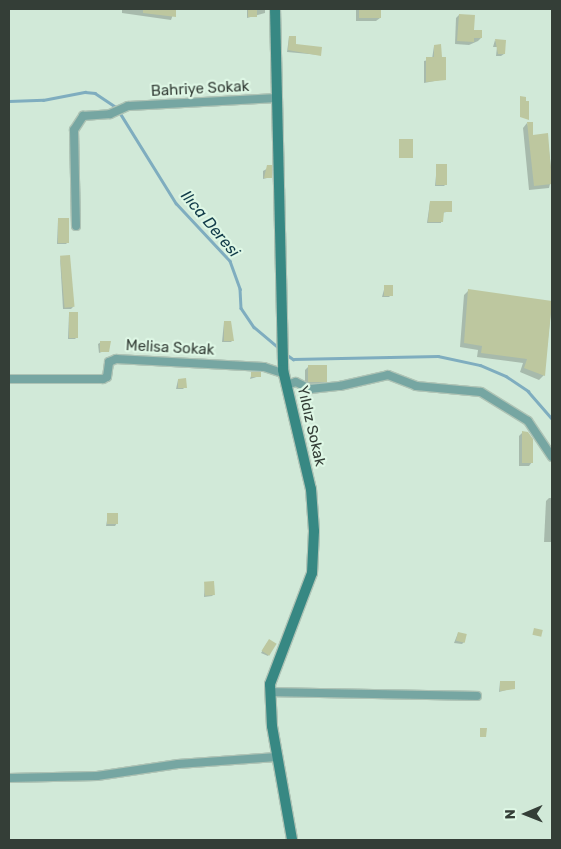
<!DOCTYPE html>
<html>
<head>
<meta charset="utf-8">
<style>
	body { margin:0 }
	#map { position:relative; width:561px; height:849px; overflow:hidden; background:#d1e9d8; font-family:Rubik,sans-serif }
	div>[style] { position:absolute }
	.shadow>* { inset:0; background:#0003 }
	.stream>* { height:2.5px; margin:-1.25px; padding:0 1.25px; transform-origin:1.25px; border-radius:1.25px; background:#7fadbf }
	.building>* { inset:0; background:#bdc79f; transform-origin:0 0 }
	.roads { filter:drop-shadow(1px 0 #aec3b5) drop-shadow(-1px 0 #aec3b5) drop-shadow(0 1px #aec3b5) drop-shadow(0 -1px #aec3b5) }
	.street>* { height:8px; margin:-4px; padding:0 4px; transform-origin:4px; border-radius:4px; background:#76a6a2 }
	.secondary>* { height:10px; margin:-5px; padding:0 5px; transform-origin:5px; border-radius:5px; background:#378883 }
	span { translate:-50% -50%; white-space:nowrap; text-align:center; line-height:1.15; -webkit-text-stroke:4.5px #def7e5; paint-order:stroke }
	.street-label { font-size:15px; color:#343e37 }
	.water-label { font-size:16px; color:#103a48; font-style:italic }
	.frame { position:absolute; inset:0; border:10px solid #343e37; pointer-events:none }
	.north { position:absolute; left:501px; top:789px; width:50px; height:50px; -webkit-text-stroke:4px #def7e5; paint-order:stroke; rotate:269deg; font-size:14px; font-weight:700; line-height:20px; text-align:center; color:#343e37 }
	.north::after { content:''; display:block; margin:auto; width:18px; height:22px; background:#343e37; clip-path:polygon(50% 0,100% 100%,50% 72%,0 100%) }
</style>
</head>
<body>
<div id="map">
	<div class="shadow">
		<i style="clip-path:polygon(122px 9px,175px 9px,171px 20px,122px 13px)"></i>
		<i style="clip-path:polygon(247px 9px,265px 9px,265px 13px,247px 18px)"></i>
		<i style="clip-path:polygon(356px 9px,380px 9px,380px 18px,376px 21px,356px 21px)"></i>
		<i style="clip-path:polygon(459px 15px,481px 38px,478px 41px,469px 45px,455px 44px,456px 18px)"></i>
		<i style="clip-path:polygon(289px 37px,295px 45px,320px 55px,287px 52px)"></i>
		<i style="clip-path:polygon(495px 40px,504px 54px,501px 56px,496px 56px,497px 47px,493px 47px)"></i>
		<i style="clip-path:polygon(434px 46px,445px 79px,424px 83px,424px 61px,432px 59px)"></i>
		<i style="clip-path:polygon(527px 123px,532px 137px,547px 135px,552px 175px,549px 188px,529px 190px,523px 128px)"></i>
		<i style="clip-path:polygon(437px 165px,446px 184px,444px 186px,435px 186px)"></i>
		<i style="clip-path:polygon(270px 167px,271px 177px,263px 179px,263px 171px)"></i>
		<i style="clip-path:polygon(430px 202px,451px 211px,442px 213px,441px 223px,427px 223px)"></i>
		<i style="clip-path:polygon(58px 220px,68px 242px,66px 244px,57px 244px)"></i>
		<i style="clip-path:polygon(60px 257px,73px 307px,71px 309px,63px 309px)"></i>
		<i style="clip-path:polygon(385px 286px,391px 295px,389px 297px,382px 297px)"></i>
		<i style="clip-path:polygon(469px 290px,552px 302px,544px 375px,539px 380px,520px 372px,523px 363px,477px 357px,478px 350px,460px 347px,464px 295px)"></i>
		<i style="clip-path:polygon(69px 314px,77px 337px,75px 339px,68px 339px)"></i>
		<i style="clip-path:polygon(224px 322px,233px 340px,231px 342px,222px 342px)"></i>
		<i style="clip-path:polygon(101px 342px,107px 350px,99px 353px,98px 344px)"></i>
		<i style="clip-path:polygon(308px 367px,326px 381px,322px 385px,305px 385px,305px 370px)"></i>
		<i style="clip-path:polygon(252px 373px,260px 376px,250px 379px)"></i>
		<i style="clip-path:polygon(178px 380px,185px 387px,183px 389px,176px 389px)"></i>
		<i style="clip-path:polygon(522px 433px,532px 462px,529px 466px,519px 466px,519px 436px)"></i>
		<i style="clip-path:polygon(549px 498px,552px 498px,552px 542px,544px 542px,546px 501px)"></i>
		<i style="clip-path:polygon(108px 515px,117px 523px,115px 526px,106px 526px)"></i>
		<i style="clip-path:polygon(205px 583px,214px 594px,212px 596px,204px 597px)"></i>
		<i style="clip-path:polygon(458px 633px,464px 642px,462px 644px,454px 643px)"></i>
		<i style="clip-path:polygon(267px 643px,275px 644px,268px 656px,261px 653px)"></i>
		<i style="clip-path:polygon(500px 682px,514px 688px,499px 692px)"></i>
	</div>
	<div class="stream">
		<i style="left:9px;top:101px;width:34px;rotate:-2deg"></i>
		<i style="left:43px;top:100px;width:43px;rotate:-10.8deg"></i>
		<i style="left:85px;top:92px;width:10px;rotate:6deg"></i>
		<i style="left:95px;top:93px;width:27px;rotate:34deg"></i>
		<i style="left:117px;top:108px;width:112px;rotate:58.2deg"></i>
		<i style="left:176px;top:203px;width:79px;rotate:47deg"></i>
		<i style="left:230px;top:261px;width:30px;rotate:70deg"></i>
		<i style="left:240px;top:289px;width:19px;rotate:87deg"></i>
		<i style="left:241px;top:308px;width:23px;rotate:56deg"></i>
		<i style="left:254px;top:327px;width:34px;rotate:40deg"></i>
		<i style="left:286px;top:354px;width:9px;rotate:36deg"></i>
		<i style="left:293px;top:359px;width:145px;rotate:-1.2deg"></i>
		<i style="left:438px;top:356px;width:43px;rotate:12.1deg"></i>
		<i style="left:480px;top:365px;width:28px;rotate:23deg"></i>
		<i style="left:506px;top:376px;width:27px;rotate:34deg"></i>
		<i style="left:528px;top:391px;width:37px;rotate:49deg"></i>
	</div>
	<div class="building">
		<i style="clip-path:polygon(143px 9px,176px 9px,176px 17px,143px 13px)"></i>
		<i style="left:248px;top:9px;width:9px;height:8px"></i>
		<i style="left:359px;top:9px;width:22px;height:9px"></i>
		<i style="clip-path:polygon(459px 14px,475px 15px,474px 30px,482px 30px,482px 38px,474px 38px,474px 42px,457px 41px)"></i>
		<i style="clip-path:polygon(289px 36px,296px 36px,296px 44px,322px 47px,321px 56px,288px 50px)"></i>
		<i style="clip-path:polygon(495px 39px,506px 40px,505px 54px,498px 54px)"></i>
		<i style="clip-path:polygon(441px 44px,442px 57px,446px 57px,446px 80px,426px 82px,426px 57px,434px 57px,434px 45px)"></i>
		<i style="clip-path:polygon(520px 96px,526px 97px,526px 101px,529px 101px,529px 120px,520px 117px)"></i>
		<i style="clip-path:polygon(527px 122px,533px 122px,533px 135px,548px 133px,552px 184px,534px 186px)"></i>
		<i style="left:399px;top:139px;width:14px;height:19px"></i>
		<i style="left:436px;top:164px;width:11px;height:21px"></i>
		<i style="clip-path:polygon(267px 165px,272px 165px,272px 178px,264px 178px)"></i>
		<i style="clip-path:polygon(430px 201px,452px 201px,452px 212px,444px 212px,443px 222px,428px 222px)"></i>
		<i style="left:69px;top:218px;width:25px;height:11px;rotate:90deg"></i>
		<i style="left:70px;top:255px;width:52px;height:10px;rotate:85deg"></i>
		<i style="left:384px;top:285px;width:9px;height:11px"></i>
		<i style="clip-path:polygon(468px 289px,552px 301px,545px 376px,524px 368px,527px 359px,481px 353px,482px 346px,464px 343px)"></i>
		<i style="left:78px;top:312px;width:26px;height:9px;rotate:90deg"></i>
		<i style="clip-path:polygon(224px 321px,231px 321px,234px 341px,224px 341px)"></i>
		<i style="clip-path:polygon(100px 341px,111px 341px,109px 352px,100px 352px)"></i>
		<i style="left:308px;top:365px;width:19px;height:17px"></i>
		<i style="left:251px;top:372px;width:10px;height:5px"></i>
		<i style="clip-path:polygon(186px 378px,187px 388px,178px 388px,178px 379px)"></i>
		<i style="clip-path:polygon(522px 431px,528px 432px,533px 439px,533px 463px,522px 463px)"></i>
		<i style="left:107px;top:513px;width:11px;height:11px"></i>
		<i style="left:214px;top:581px;width:14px;height:10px;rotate:86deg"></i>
		<i style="left:534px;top:628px;width:9px;height:7px;rotate:13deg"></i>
		<i style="left:458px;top:632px;width:9px;height:9px;rotate:13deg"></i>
		<i style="left:269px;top:639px;width:9px;height:14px;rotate:32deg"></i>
		<i style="clip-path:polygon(500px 681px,515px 681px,515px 689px,500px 691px)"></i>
		<i style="clip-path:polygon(480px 728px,487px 728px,486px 737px,480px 737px)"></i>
	</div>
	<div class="roads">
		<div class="street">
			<i style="left:76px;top:226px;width:96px;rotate:-91.2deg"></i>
			<i style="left:74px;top:130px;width:17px;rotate:-57deg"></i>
			<i style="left:83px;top:116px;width:27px;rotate:-4deg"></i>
			<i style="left:110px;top:114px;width:20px;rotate:-24deg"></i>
			<i style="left:128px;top:106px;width:150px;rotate:-3.1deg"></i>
			<i style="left:9px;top:379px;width:94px"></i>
			<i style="left:103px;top:379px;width:4px;rotate:-27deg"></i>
			<i style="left:107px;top:377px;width:15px;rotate:-82deg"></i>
			<i style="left:109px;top:362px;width:8px;rotate:-23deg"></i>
			<i style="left:116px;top:359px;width:148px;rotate:3.1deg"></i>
			<i style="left:264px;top:367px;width:20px;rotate:18deg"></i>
			<i style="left:286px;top:385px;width:10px;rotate:-17deg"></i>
			<i style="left:296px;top:382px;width:16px;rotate:27deg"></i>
			<i style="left:310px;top:389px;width:30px;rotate:-6deg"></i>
			<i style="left:340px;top:386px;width:49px;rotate:-12.9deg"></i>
			<i style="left:388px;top:375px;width:30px;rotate:21deg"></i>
			<i style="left:416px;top:386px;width:65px;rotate:5.3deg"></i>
			<i style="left:481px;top:392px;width:55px;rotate:31.7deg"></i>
			<i style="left:528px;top:421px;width:43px;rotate:56.3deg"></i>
			<i style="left:270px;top:692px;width:207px;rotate:1.1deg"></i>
			<i style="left:9px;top:778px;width:88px;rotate:-1.3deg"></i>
			<i style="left:97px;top:776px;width:82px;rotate:-8.4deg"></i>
			<i style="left:178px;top:764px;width:99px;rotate:-4deg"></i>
		</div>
		<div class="secondary">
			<i style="left:275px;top:9px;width:361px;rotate:88.7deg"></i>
			<i style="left:283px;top:370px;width:122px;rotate:76.8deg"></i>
			<i style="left:311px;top:489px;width:42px;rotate:85.9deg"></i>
			<i style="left:314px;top:531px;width:42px;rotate:92.7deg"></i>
			<i style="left:312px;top:573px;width:119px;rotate:110.7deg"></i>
			<i style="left:270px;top:684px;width:42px;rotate:87.3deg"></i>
			<i style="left:272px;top:726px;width:116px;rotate:80deg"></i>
		</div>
	</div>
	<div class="street-label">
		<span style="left:200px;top:89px;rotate:-3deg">Bahriye Sokak</span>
		<span style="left:170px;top:348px;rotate:3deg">Melisa Sokak</span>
		<span style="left:311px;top:426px;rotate:77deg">Yıldız Sokak</span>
	</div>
	<div class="water-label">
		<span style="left:210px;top:224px;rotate:50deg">Ilıca Deresi</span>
	</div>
	<div class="frame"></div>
	<div class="north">N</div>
</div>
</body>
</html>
